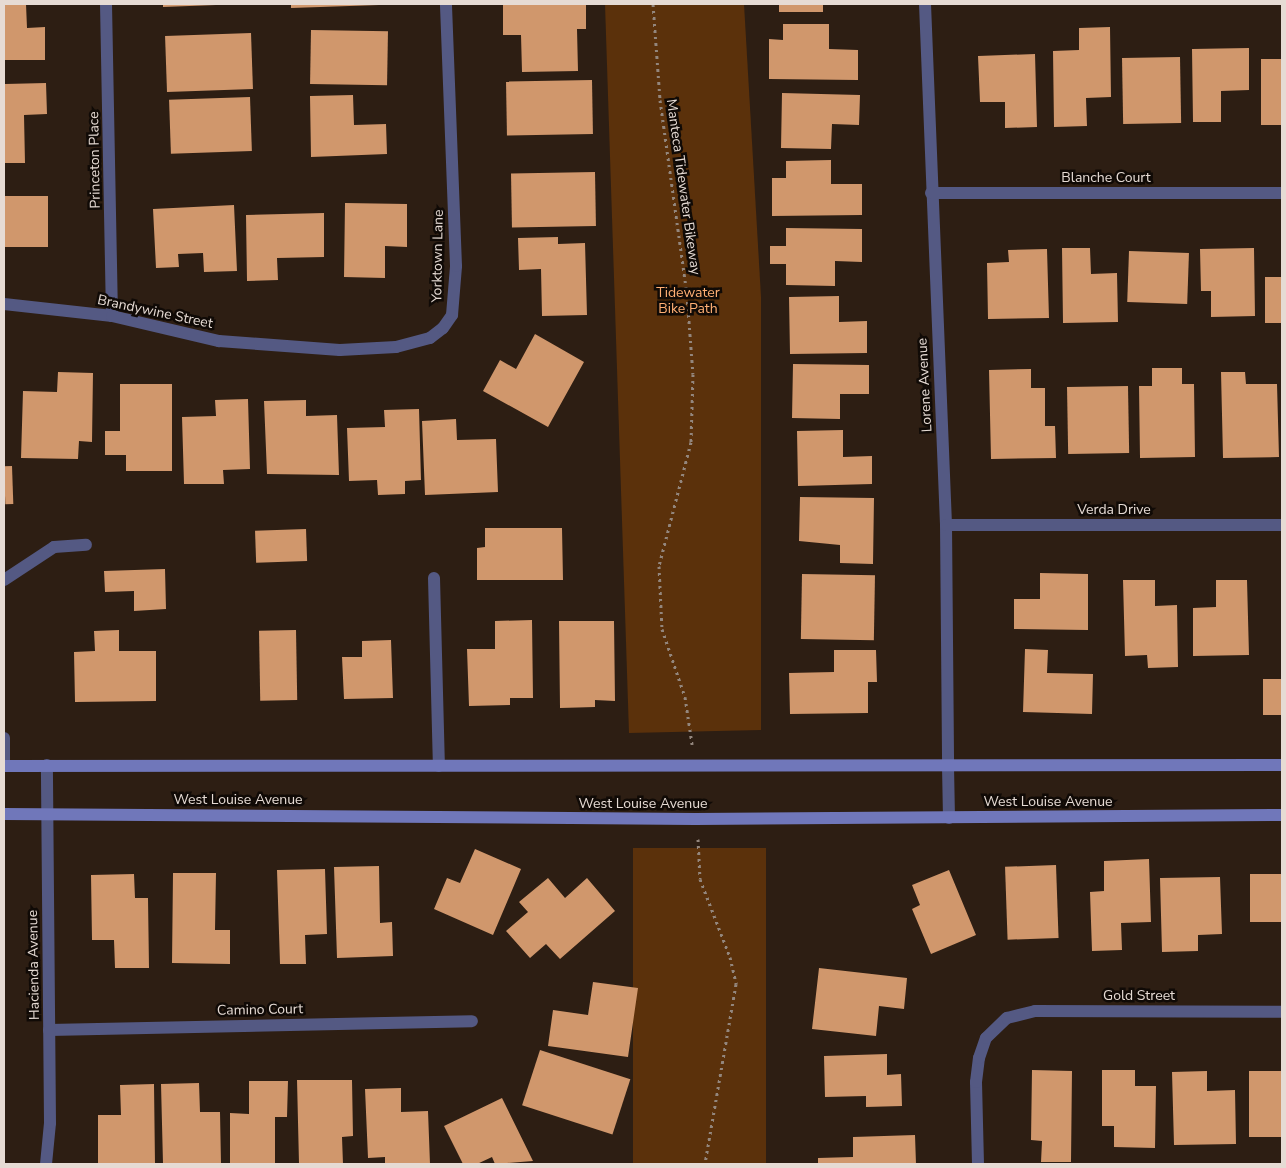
<!DOCTYPE html>
<html>
<head>
<meta charset="utf-8">
<style>
	body { margin:0 }
	#map { position:relative; width:1286px; height:1168px; overflow:hidden; background:#2d1e13; font-family:"Nunito Sans",sans-serif }
	div>[style] { position:absolute }
	.green>* { inset:0; background:#5b310b; transform-origin:0 0 }
	.building>* { inset:0; background:#d0976c; transform-origin:0 0 }
	.path>* { height:3px; margin-top:-1.5px; transform-origin:0; background:repeating-linear-gradient(90deg,#93867d 0 2.5px,transparent 0 6.5px) }
	.service>* { height:12px; margin:-6px; padding:0 6px; transform-origin:6px; border-radius:6px; background:#545983 }
	.minor>* { height:12px; margin:-6px; padding:0 6px; transform-origin:6px; border-radius:6px; background:#545983 }
	.secondary>* { height:12px; margin:-6px; padding:0 6px; transform-origin:6px; border-radius:6px; background:#7077ba }
	span { translate:-50% -50%; white-space:nowrap; text-align:center; line-height:1.15; -webkit-text-stroke:5px #100a06; paint-order:stroke }
	.street-label { font-size:14px; color:#e6dbd4 }
	.park-label { font-size:14px; color:#ffaf74 }
	.frame { position:absolute; inset:0; border:5px solid #e6dbd4; pointer-events:none }
</style>
</head>
<body>
<div id="map">
	<div class="green">
		<i style="clip-path:polygon(605px 4px,744px 4px,761px 297px,761px 730px,629px 733px)"></i>
		<i style="left:633px;top:848px;width:133px;height:316px"></i>
	</div>
	<div class="building">
		<i style="clip-path:polygon(4px 4px,26px 4px,27px 28px,45px 27px,45px 60px,4px 60px)"></i>
		<i style="clip-path:polygon(163px 4px,216px 4px,216px 5px,163px 7px)"></i>
		<i style="clip-path:polygon(291px 4px,379px 4px,379px 5px,291px 8px)"></i>
		<i style="clip-path:polygon(503px 4px,586px 4px,586px 29px,577px 29px,578px 71px,522px 72px,521px 35px,503px 35px)"></i>
		<i style="left:779px;top:4px;width:44px;height:8px"></i>
		<i style="clip-path:polygon(783px 24px,829px 24px,829px 49px,858px 50px,858px 80px,769px 79px,769px 39px,783px 40px)"></i>
		<i style="clip-path:polygon(1110px 27px,1111px 97px,1086px 98px,1087px 126px,1054px 127px,1053px 51px,1079px 50px,1079px 28px)"></i>
		<i style="left:311px;top:30px;width:77px;height:54px;rotate:1deg"></i>
		<i style="left:251px;top:33px;width:56px;height:86px;rotate:88deg"></i>
		<i style="clip-path:polygon(1249px 48px,1249px 90px,1221px 91px,1221px 122px,1193px 122px,1192px 49px)"></i>
		<i style="clip-path:polygon(1035px 54px,1037px 127px,1005px 128px,1005px 102px,980px 102px,978px 56px)"></i>
		<i style="left:1180px;top:57px;width:66px;height:58px;rotate:89deg"></i>
		<i style="left:1261px;top:59px;width:21px;height:66px"></i>
		<i style="left:592px;top:80px;width:54px;height:86px;rotate:89deg"></i>
		<i style="clip-path:polygon(46px 83px,47px 114px,24px 115px,25px 163px,4px 163px,5px 84px)"></i>
		<i style="clip-path:polygon(782px 93px,860px 95px,859px 125px,832px 124px,831px 149px,781px 148px)"></i>
		<i style="clip-path:polygon(353px 95px,354px 125px,386px 124px,387px 154px,311px 157px,310px 96px)"></i>
		<i style="left:250px;top:97px;width:54px;height:81px;rotate:88deg"></i>
		<i style="clip-path:polygon(831px 160px,831px 184px,862px 184px,862px 215px,772px 216px,772px 178px,786px 178px,786px 161px)"></i>
		<i style="left:595px;top:172px;width:54px;height:84px;rotate:89deg"></i>
		<i style="left:4px;top:196px;width:44px;height:51px"></i>
		<i style="clip-path:polygon(345px 203px,407px 204px,407px 247px,385px 246px,385px 278px,344px 277px)"></i>
		<i style="clip-path:polygon(234px 205px,237px 271px,204px 272px,203px 253px,178px 254px,179px 267px,156px 268px,153px 209px)"></i>
		<i style="clip-path:polygon(324px 213px,324px 257px,277px 258px,278px 280px,247px 281px,246px 215px)"></i>
		<i style="clip-path:polygon(786px 228px,862px 229px,862px 262px,835px 261px,835px 286px,786px 285px,786px 264px,770px 264px,770px 246px,786px 246px)"></i>
		<i style="clip-path:polygon(558px 237px,558px 244px,585px 243px,587px 315px,542px 316px,541px 269px,519px 270px,518px 238px)"></i>
		<i style="clip-path:polygon(1062px 248px,1090px 248px,1091px 274px,1117px 273px,1118px 322px,1063px 323px)"></i>
		<i style="clip-path:polygon(1254px 248px,1255px 316px,1211px 317px,1211px 291px,1201px 291px,1200px 249px)"></i>
		<i style="clip-path:polygon(1047px 249px,1049px 318px,988px 319px,987px 263px,1009px 262px,1008px 250px)"></i>
		<i style="left:1129px;top:251px;width:60px;height:51px;rotate:2deg"></i>
		<i style="left:1282px;top:277px;width:46px;height:17px;rotate:90deg"></i>
		<i style="clip-path:polygon(839px 296px,839px 322px,867px 321px,867px 353px,790px 354px,789px 297px)"></i>
		<i style="clip-path:polygon(535px 334px,584px 362px,548px 427px,483px 391px,500px 360px,516px 369px)"></i>
		<i style="clip-path:polygon(793px 364px,869px 365px,869px 394px,840px 394px,840px 419px,792px 418px)"></i>
		<i style="clip-path:polygon(1152px 368px,1182px 368px,1182px 384px,1194px 384px,1195px 457px,1140px 458px,1139px 386px,1152px 386px)"></i>
		<i style="clip-path:polygon(1031px 369px,1031px 388px,1045px 388px,1045px 426px,1055px 426px,1056px 458px,991px 459px,989px 370px)"></i>
		<i style="clip-path:polygon(58px 372px,93px 373px,92px 442px,79px 441px,78px 459px,21px 458px,23px 391px,57px 392px)"></i>
		<i style="clip-path:polygon(1221px 372px,1245px 372px,1246px 384px,1277px 384px,1279px 457px,1223px 458px)"></i>
		<i style="clip-path:polygon(120px 384px,172px 384px,172px 471px,126px 471px,126px 455px,105px 455px,105px 431px,120px 431px)"></i>
		<i style="left:1128px;top:386px;width:67px;height:61px;rotate:89deg"></i>
		<i style="clip-path:polygon(248px 399px,250px 469px,223px 470px,224px 484px,184px 484px,182px 417px,216px 416px,215px 400px)"></i>
		<i style="clip-path:polygon(306px 400px,306px 416px,337px 415px,339px 475px,267px 474px,264px 401px)"></i>
		<i style="clip-path:polygon(419px 409px,421px 480px,405px 481px,405px 494px,378px 495px,377px 480px,349px 481px,347px 428px,385px 427px,384px 410px)"></i>
		<i style="clip-path:polygon(456px 419px,457px 440px,496px 439px,498px 492px,425px 495px,422px 421px)"></i>
		<i style="clip-path:polygon(843px 430px,843px 457px,872px 456px,872px 484px,798px 486px,797px 431px)"></i>
		<i style="left:12px;top:466px;width:38px;height:8px;rotate:88deg"></i>
		<i style="clip-path:polygon(800px 497px,874px 498px,873px 564px,840px 563px,840px 545px,799px 541px)"></i>
		<i style="clip-path:polygon(485px 528px,562px 528px,563px 580px,477px 580px,477px 548px,485px 547px)"></i>
		<i style="left:306px;top:529px;width:32px;height:51px;rotate:88deg"></i>
		<i style="clip-path:polygon(165px 569px,166px 609px,134px 611px,134px 591px,105px 592px,104px 571px)"></i>
		<i style="clip-path:polygon(1040px 573px,1088px 574px,1088px 630px,1014px 629px,1014px 599px,1040px 599px)"></i>
		<i style="left:802px;top:574px;width:73px;height:65px;rotate:1deg"></i>
		<i style="clip-path:polygon(1123px 580px,1155px 580px,1155px 606px,1177px 605px,1178px 667px,1148px 668px,1147px 655px,1125px 656px)"></i>
		<i style="clip-path:polygon(1216px 580px,1247px 580px,1249px 655px,1193px 656px,1193px 608px,1216px 607px)"></i>
		<i style="clip-path:polygon(532px 620px,533px 698px,510px 698px,510px 705px,469px 706px,467px 649px,495px 649px,495px 621px)"></i>
		<i style="clip-path:polygon(559px 621px,614px 621px,615px 701px,595px 700px,595px 707px,560px 708px)"></i>
		<i style="clip-path:polygon(119px 630px,119px 651px,156px 651px,156px 701px,75px 702px,74px 652px,95px 651px,94px 631px)"></i>
		<i style="left:296px;top:630px;width:70px;height:37px;rotate:89deg"></i>
		<i style="clip-path:polygon(391px 640px,393px 698px,344px 699px,342px 657px,362px 657px,362px 641px)"></i>
		<i style="clip-path:polygon(1025px 649px,1048px 650px,1047px 673px,1093px 674px,1092px 714px,1023px 712px)"></i>
		<i style="clip-path:polygon(834px 650px,876px 650px,877px 682px,868px 682px,868px 713px,790px 714px,789px 673px,834px 672px)"></i>
		<i style="left:1263px;top:679px;width:19px;height:36px"></i>
		<i style="clip-path:polygon(475px 849px,521px 869px,493px 935px,434px 909px,447px 878px,460px 883px)"></i>
		<i style="clip-path:polygon(1149px 859px,1151px 922px,1121px 923px,1122px 950px,1092px 951px,1090px 892px,1104px 891px,1104px 861px)"></i>
		<i style="left:1056px;top:865px;width:73px;height:51px;rotate:88deg"></i>
		<i style="clip-path:polygon(379px 866px,380px 923px,392px 922px,393px 956px,337px 958px,334px 867px)"></i>
		<i style="clip-path:polygon(325px 869px,327px 934px,305px 935px,306px 964px,280px 964px,277px 870px)"></i>
		<i style="clip-path:polygon(949px 870px,976px 935px,931px 954px,912px 909px,920px 905px,912px 885px)"></i>
		<i style="clip-path:polygon(173px 873px,216px 873px,215px 930px,230px 930px,230px 964px,172px 963px)"></i>
		<i style="clip-path:polygon(134px 874px,135px 898px,148px 898px,149px 968px,115px 968px,114px 940px,92px 940px,91px 875px)"></i>
		<i style="left:1282px;top:874px;width:48px;height:32px;rotate:90deg"></i>
		<i style="clip-path:polygon(1220px 877px,1222px 934px,1198px 935px,1198px 951px,1162px 952px,1160px 878px)"></i>
		<i style="clip-path:polygon(548px 878px,565px 898px,587px 878px,615px 911px,560px 959px,546px 944px,530px 958px,506px 931px,528px 912px,519px 902px)"></i>
		<i style="clip-path:polygon(819px 968px,907px 978px,904px 1009px,879px 1006px,876px 1036px,812px 1029px)"></i>
		<i style="clip-path:polygon(593px 982px,638px 988px,628px 1057px,548px 1046px,553px 1010px,588px 1015px)"></i>
		<i style="left:540px;top:1050px;width:95px;height:58px;rotate:18deg"></i>
		<i style="clip-path:polygon(887px 1054px,887px 1075px,901px 1074px,902px 1106px,866px 1107px,866px 1096px,825px 1097px,824px 1056px)"></i>
		<i style="clip-path:polygon(1032px 1070px,1072px 1071px,1071px 1162px,1041px 1162px,1042px 1141px,1031px 1140px)"></i>
		<i style="clip-path:polygon(1102px 1070px,1135px 1070px,1135px 1086px,1156px 1086px,1155px 1148px,1114px 1147px,1114px 1126px,1102px 1126px)"></i>
		<i style="clip-path:polygon(1207px 1071px,1207px 1091px,1235px 1090px,1236px 1144px,1174px 1145px,1172px 1072px)"></i>
		<i style="left:1282px;top:1071px;width:66px;height:33px;rotate:90deg"></i>
		<i style="clip-path:polygon(297px 1080px,352px 1080px,353px 1136px,342px 1137px,343px 1164px,299px 1164px)"></i>
		<i style="clip-path:polygon(249px 1081px,288px 1081px,287px 1117px,275px 1117px,275px 1164px,230px 1164px,230px 1113px,249px 1114px)"></i>
		<i style="clip-path:polygon(199px 1083px,200px 1112px,220px 1112px,221px 1164px,163px 1164px,161px 1084px)"></i>
		<i style="clip-path:polygon(154px 1084px,155px 1164px,98px 1164px,98px 1115px,121px 1115px,120px 1085px)"></i>
		<i style="clip-path:polygon(401px 1088px,401px 1112px,428px 1111px,430px 1164px,385px 1164px,385px 1157px,368px 1158px,365px 1089px)"></i>
		<i style="clip-path:polygon(502px 1098px,533px 1161px,495px 1164px,492px 1157px,477px 1164px,463px 1164px,444px 1126px)"></i>
		<i style="clip-path:polygon(915px 1135px,916px 1164px,818px 1164px,818px 1158px,853px 1157px,853px 1137px)"></i>
	</div>
	<div class="path">
		<i style="left:653px;top:4px;width:96px;rotate:85.8deg"></i>
		<i style="left:660px;top:100px;width:197px;rotate:82.1deg"></i>
		<i style="left:687px;top:295px;width:79px;rotate:85.7deg"></i>
		<i style="left:693px;top:374px;width:68px;rotate:91.7deg"></i>
		<i style="left:691px;top:442px;width:128px;rotate:104.5deg"></i>
		<i style="left:659px;top:566px;width:63px;rotate:87.3deg"></i>
		<i style="left:662px;top:629px;width:72px;rotate:71.3deg"></i>
		<i style="left:685px;top:697px;width:48px;rotate:81.5deg"></i>
		<i style="left:698px;top:839px;width:40px;rotate:87.1deg"></i>
		<i style="left:700px;top:879px;width:84px;rotate:69deg"></i>
		<i style="left:730px;top:957px;width:28px;rotate:77deg"></i>
		<i style="left:736px;top:984px;width:183px;rotate:99.8deg"></i>
	</div>
	<div class="service">
		<i style="left:434px;top:578px;width:188px;rotate:88.5deg"></i>
		<i style="left:4px;top:580px;width:60px;rotate:-33.4deg"></i>
		<i style="left:54px;top:547px;width:32px;rotate:-4deg"></i>
		<i style="left:4px;top:738px;width:28px;rotate:90deg"></i>
		<i style="left:948px;top:766px;width:52px;rotate:88.9deg"></i>
	</div>
	<div class="minor">
		<i style="left:106px;top:4px;width:312px;rotate:88.9deg"></i>
		<i style="left:925px;top:4px;width:521px;rotate:87.69deg"></i>
		<i style="left:946px;top:525px;width:241px;rotate:89.5deg"></i>
		<i style="left:931px;top:193px;width:351px"></i>
		<i style="left:4px;top:304px;width:109px;rotate:6.3deg"></i>
		<i style="left:112px;top:316px;width:110px;rotate:13.2deg"></i>
		<i style="left:219px;top:341px;width:121px;rotate:4.3deg"></i>
		<i style="left:340px;top:350px;width:56px;rotate:-3.1deg"></i>
		<i style="left:396px;top:347px;width:35px;rotate:-15deg"></i>
		<i style="left:430px;top:338px;width:16px;rotate:-38deg"></i>
		<i style="left:443px;top:328px;width:16px;rotate:-55deg"></i>
		<i style="left:452px;top:315px;width:49px;rotate:-85.3deg"></i>
		<i style="left:456px;top:266px;width:262px;rotate:-92.2deg"></i>
		<i style="left:946px;top:525px;width:336px"></i>
		<i style="left:49px;top:1030px;width:423px;rotate:-1.2deg"></i>
		<i style="left:46px;top:1164px;width:41px;rotate:-84.4deg"></i>
		<i style="left:50px;top:1123px;width:358px;rotate:-90.5deg"></i>
		<i style="left:978px;top:1164px;width:82px;rotate:-91.4deg"></i>
		<i style="left:976px;top:1082px;width:24px;rotate:-83deg"></i>
		<i style="left:979px;top:1058px;width:21px;rotate:-71deg"></i>
		<i style="left:986px;top:1038px;width:29px;rotate:-44deg"></i>
		<i style="left:1007px;top:1018px;width:29px;rotate:-14deg"></i>
		<i style="left:1035px;top:1011px;width:247px;rotate:0.2deg"></i>
	</div>
	<div class="secondary">
		<i style="left:4px;top:766px;width:1278px;rotate:-0.04deg"></i>
		<i style="left:4px;top:814px;width:691px;rotate:0.41deg"></i>
		<i style="left:695px;top:819px;width:587px;rotate:-0.39deg"></i>
	</div>
	<div class="street-label">
		<span style="left:95px;top:160px;rotate:-91deg">Princeton Place</span>
		<span style="left:1106px;top:178px">Blanche Court</span>
		<span style="left:683px;top:187px;rotate:82deg">Manteca Tidewater Bikeway</span>
		<span style="left:438px;top:256px;rotate:-89deg">Yorktown Lane</span>
		<span style="left:155px;top:312px;rotate:12deg">Brandywine Street</span>
		<span style="left:925px;top:385px;rotate:-93deg">Lorene Avenue</span>
		<span style="left:1114px;top:510px">Verda Drive</span>
		<span style="left:238px;top:800px">West Louise Avenue</span>
		<span style="left:1048px;top:802px">West Louise Avenue</span>
		<span style="left:643px;top:804px">West Louise Avenue</span>
		<span style="left:34px;top:965px;rotate:-91deg">Hacienda Avenue</span>
		<span style="left:1139px;top:996px">Gold Street</span>
		<span style="left:260px;top:1010px;rotate:-1deg">Camino Court</span>
	</div>
	<div class="park-label">
		<span style="left:688px;top:301px">Tidewater<br>Bike Path</span>
	</div>
	<div class="frame"></div>
</div>
</body>
</html>
